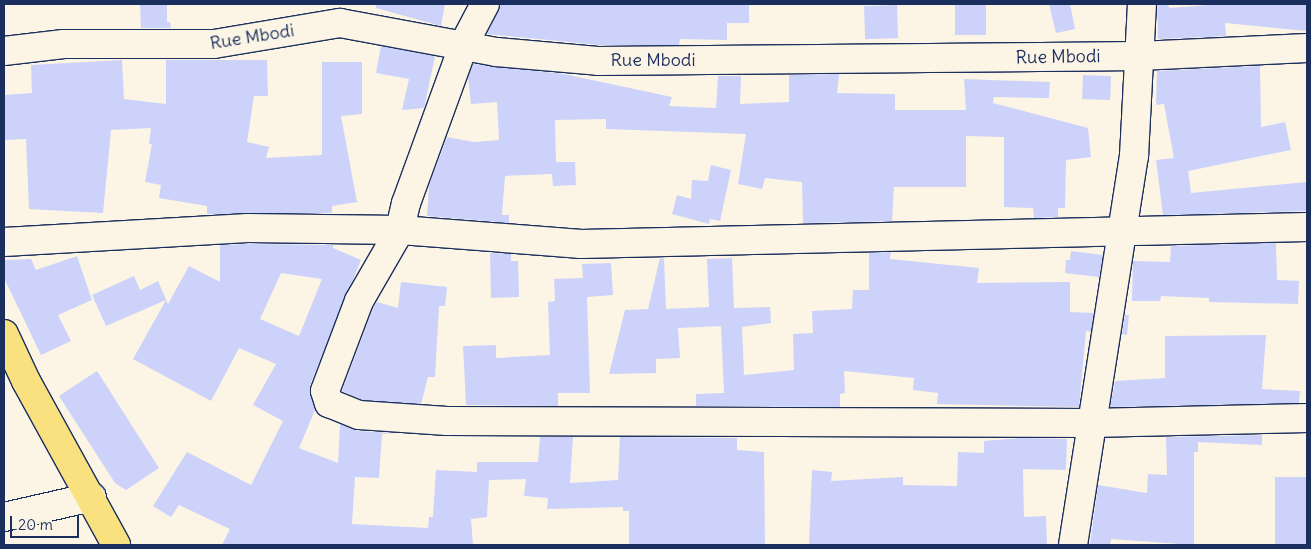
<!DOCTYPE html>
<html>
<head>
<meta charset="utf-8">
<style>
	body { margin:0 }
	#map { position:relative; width:1311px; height:549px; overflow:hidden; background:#fcf5e5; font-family:Delius,sans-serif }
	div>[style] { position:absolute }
	.building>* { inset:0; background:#ccd2fa; transform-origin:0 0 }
	.roads { filter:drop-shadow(1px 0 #1b2f5e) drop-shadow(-1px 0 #1b2f5e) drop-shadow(0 1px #1b2f5e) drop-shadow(0 -1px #1b2f5e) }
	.minor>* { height:28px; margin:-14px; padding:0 14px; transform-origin:14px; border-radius:14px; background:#fcf5e5 }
	.highway>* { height:28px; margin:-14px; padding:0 14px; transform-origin:14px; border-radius:14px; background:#fae180 }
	span { translate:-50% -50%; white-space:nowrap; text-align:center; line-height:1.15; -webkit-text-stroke:4px #fcf5e5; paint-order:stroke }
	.street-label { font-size:18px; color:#1b2f5e }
	.frame { position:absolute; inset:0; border:5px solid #1b2f5e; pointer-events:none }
	.scale { position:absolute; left:10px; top:516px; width:69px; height:22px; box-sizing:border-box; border:2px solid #1b2f5e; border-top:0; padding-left:6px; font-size:15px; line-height:18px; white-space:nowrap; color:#1b2f5e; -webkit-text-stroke:4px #fcf5e5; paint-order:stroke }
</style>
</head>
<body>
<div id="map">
	<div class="building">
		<i style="clip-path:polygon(140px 4px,167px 4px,167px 22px,170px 22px,171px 28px,141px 28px)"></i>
		<i style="clip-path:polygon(376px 4px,445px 4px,441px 26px,376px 8px)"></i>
		<i style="clip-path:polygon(501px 4px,749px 4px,749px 23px,727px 23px,727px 40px,680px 39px,679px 45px,599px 45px,487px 34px)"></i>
		<i style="left:955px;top:4px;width:31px;height:31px"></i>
		<i style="clip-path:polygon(1049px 4px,1070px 4px,1075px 29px,1056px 33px)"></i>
		<i style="clip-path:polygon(1157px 4px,1168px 4px,1169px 8px,1224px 4px,1307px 4px,1307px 31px,1225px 23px,1226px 36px,1158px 39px)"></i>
		<i style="left:897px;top:5px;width:33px;height:33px;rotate:88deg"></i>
		<i style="clip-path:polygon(381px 46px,435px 56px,424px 108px,402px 110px,409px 79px,376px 73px)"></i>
		<i style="clip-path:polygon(122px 60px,124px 99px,166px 104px,166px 60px,267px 60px,268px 96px,254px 96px,247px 142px,269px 147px,266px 158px,322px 155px,322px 62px,362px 62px,362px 114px,341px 116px,357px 202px,332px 206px,332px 213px,217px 214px,207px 214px,207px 206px,159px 198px,161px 185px,145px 182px,152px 144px,149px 144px,151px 128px,111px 130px,103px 213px,29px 209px,26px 139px,4px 140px,4px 95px,32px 93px,31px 65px)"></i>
		<i style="clip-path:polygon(473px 64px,564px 74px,672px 97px,669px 106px,716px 108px,718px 76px,741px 76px,740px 104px,789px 102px,789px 75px,839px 74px,837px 93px,895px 94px,895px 110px,966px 110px,964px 79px,1050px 82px,1049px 98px,994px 97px,993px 103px,1088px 128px,1091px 157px,1066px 160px,1065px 208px,1058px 208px,1058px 217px,1034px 218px,1033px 208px,1004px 207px,1004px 137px,966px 136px,966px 187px,894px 187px,892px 221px,803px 223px,802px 182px,765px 178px,762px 189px,738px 184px,746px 134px,606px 129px,606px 119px,555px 120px,556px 162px,575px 162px,576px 185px,553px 186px,552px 174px,505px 176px,502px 215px,509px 215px,509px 223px,427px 216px,429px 186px,447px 137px,474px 142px,499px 140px,497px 102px,471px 104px,468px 78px)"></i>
		<i style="clip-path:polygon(1260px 66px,1261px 127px,1285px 122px,1291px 150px,1188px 171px,1191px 193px,1307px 182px,1307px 211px,1163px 215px,1156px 160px,1174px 158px,1164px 104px,1156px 105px,1157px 71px)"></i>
		<i style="left:1083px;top:75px;width:28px;height:24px;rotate:2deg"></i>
		<i style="clip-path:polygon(711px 165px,731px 170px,720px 221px,710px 219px,709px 224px,672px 214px,677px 195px,691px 199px,692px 180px,708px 181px)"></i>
		<i style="clip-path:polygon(1276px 243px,1277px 280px,1299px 281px,1298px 304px,1209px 302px,1209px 298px,1161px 296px,1160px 301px,1132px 301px,1133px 261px,1170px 262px,1171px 246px)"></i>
		<i style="clip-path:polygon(evenodd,248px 244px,333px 245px,333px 248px,361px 260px,310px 385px,315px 410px,299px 448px,338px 463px,340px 424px,358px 431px,394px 433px,382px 434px,379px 478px,355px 477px,352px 524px,428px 528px,429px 517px,433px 517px,436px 470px,477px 472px,477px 462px,538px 462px,540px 437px,573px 437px,570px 483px,618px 480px,620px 437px,737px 438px,737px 450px,764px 452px,765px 545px,629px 545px,629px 511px,623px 511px,623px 507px,547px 509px,548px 498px,524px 496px,526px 479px,489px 480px,487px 517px,471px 519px,473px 545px,222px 545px,230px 529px,179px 505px,171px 517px,153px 506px,187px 452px,251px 485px,283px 421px,253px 405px,276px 364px,239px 348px,211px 401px,133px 359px,166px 300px,106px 326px,92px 295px,134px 276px,140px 290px,158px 281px,168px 304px,189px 266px,220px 282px,220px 245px,248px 244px,281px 273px,322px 279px,299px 336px,260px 319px,281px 273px)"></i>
		<i style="clip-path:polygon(1071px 251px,1103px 255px,1099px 277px,1065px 273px,1066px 260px,1070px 260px)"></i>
		<i style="clip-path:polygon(891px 252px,890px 259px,979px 268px,977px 283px,1070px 282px,1070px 312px,1094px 313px,1091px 332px,1086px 331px,1079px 407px,937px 404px,938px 393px,913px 390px,914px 378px,844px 371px,845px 393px,840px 394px,840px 407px,696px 406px,696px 394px,724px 393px,721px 326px,678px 328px,680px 358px,656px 359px,656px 373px,609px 374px,625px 310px,648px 309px,660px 258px,664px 259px,666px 309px,709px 307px,707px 259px,732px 258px,734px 308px,770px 307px,771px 323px,742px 327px,744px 375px,794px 370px,793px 334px,813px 333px,812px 311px,852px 309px,853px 290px,869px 290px,869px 253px)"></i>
		<i style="clip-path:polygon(490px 253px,511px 254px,511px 261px,518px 261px,519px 297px,491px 298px)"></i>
		<i style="clip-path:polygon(77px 256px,92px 300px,58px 315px,71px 341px,41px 355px,4px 278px,4px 260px,31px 259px,36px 270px)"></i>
		<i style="clip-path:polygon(611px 263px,613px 295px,587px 297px,590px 393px,558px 393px,558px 406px,466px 405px,463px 346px,496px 345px,496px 358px,550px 355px,548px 302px,555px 301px,554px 279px,583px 278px,582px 264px)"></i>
		<i style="clip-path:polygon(401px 282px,447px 287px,445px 306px,439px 306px,435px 377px,428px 377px,421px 404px,363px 400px,342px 391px,373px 308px,377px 302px,398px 308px)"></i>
		<i style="clip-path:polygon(1125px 315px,1129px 315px,1127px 335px,1122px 334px)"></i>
		<i style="clip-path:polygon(1266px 335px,1262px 389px,1300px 391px,1299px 403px,1110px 407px,1115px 381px,1165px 378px,1165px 336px)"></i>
		<i style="clip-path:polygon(97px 371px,159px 468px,126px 490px,115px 483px,59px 396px)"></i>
		<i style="clip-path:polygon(1262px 435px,1262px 445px,1198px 442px,1198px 452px,1194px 452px,1194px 545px,1111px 539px,1110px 545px,1090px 545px,1098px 485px,1147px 493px,1148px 474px,1167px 475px,1166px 437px)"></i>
		<i style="clip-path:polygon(1022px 438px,1067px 439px,1066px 470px,1023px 469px,1024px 517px,1046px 516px,1047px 545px,809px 545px,812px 470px,832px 472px,831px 481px,903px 477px,903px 485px,957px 486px,958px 452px,984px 453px,984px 441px)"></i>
		<i style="left:1307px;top:477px;width:68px;height:32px;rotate:90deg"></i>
	</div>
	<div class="roads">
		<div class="minor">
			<i style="left:485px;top:4px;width:45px;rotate:117.7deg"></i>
			<i style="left:464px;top:44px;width:169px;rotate:110deg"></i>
			<i style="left:406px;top:203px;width:28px;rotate:103deg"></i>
			<i style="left:400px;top:230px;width:82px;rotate:120deg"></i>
			<i style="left:359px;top:301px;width:96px;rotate:110.7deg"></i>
			<i style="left:325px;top:391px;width:13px;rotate:72deg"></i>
			<i style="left:329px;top:403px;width:32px;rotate:22deg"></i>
			<i style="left:359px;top:415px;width:88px;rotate:3.9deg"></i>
			<i style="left:447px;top:421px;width:644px;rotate:0.18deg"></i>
			<i style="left:1091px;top:423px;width:216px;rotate:-1.3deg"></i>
			<i style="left:4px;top:51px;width:60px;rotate:-6.7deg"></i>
			<i style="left:64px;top:44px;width:150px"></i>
			<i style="left:214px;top:44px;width:128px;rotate:-9.5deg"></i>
			<i style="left:340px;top:23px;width:159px;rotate:10.5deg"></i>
			<i style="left:496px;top:52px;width:102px;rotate:5deg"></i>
			<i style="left:598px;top:61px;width:541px;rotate:-0.53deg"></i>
			<i style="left:1139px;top:56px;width:168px;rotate:-2.7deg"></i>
			<i style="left:4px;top:242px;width:244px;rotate:-3.3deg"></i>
			<i style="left:248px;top:228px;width:152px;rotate:0.8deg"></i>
			<i style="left:400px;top:230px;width:182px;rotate:4.4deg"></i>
			<i style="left:581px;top:244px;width:726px;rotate:-1.34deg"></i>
			<i style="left:4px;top:517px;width:90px;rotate:-12.8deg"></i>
			<i style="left:1073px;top:545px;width:394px;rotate:-81.1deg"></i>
			<i style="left:1134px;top:156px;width:152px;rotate:-87deg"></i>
		</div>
		<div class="highway">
			<i style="left:4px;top:334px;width:52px;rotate:64.9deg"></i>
			<i style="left:26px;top:381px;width:187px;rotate:61.2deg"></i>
		</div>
	</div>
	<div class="street-label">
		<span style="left:252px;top:37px;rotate:-9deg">Rue Mbodi</span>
		<span style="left:1058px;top:57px;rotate:-1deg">Rue Mbodi</span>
		<span style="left:653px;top:60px">Rue Mbodi</span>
	</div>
	<div class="frame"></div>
	<div class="scale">20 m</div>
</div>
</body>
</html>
